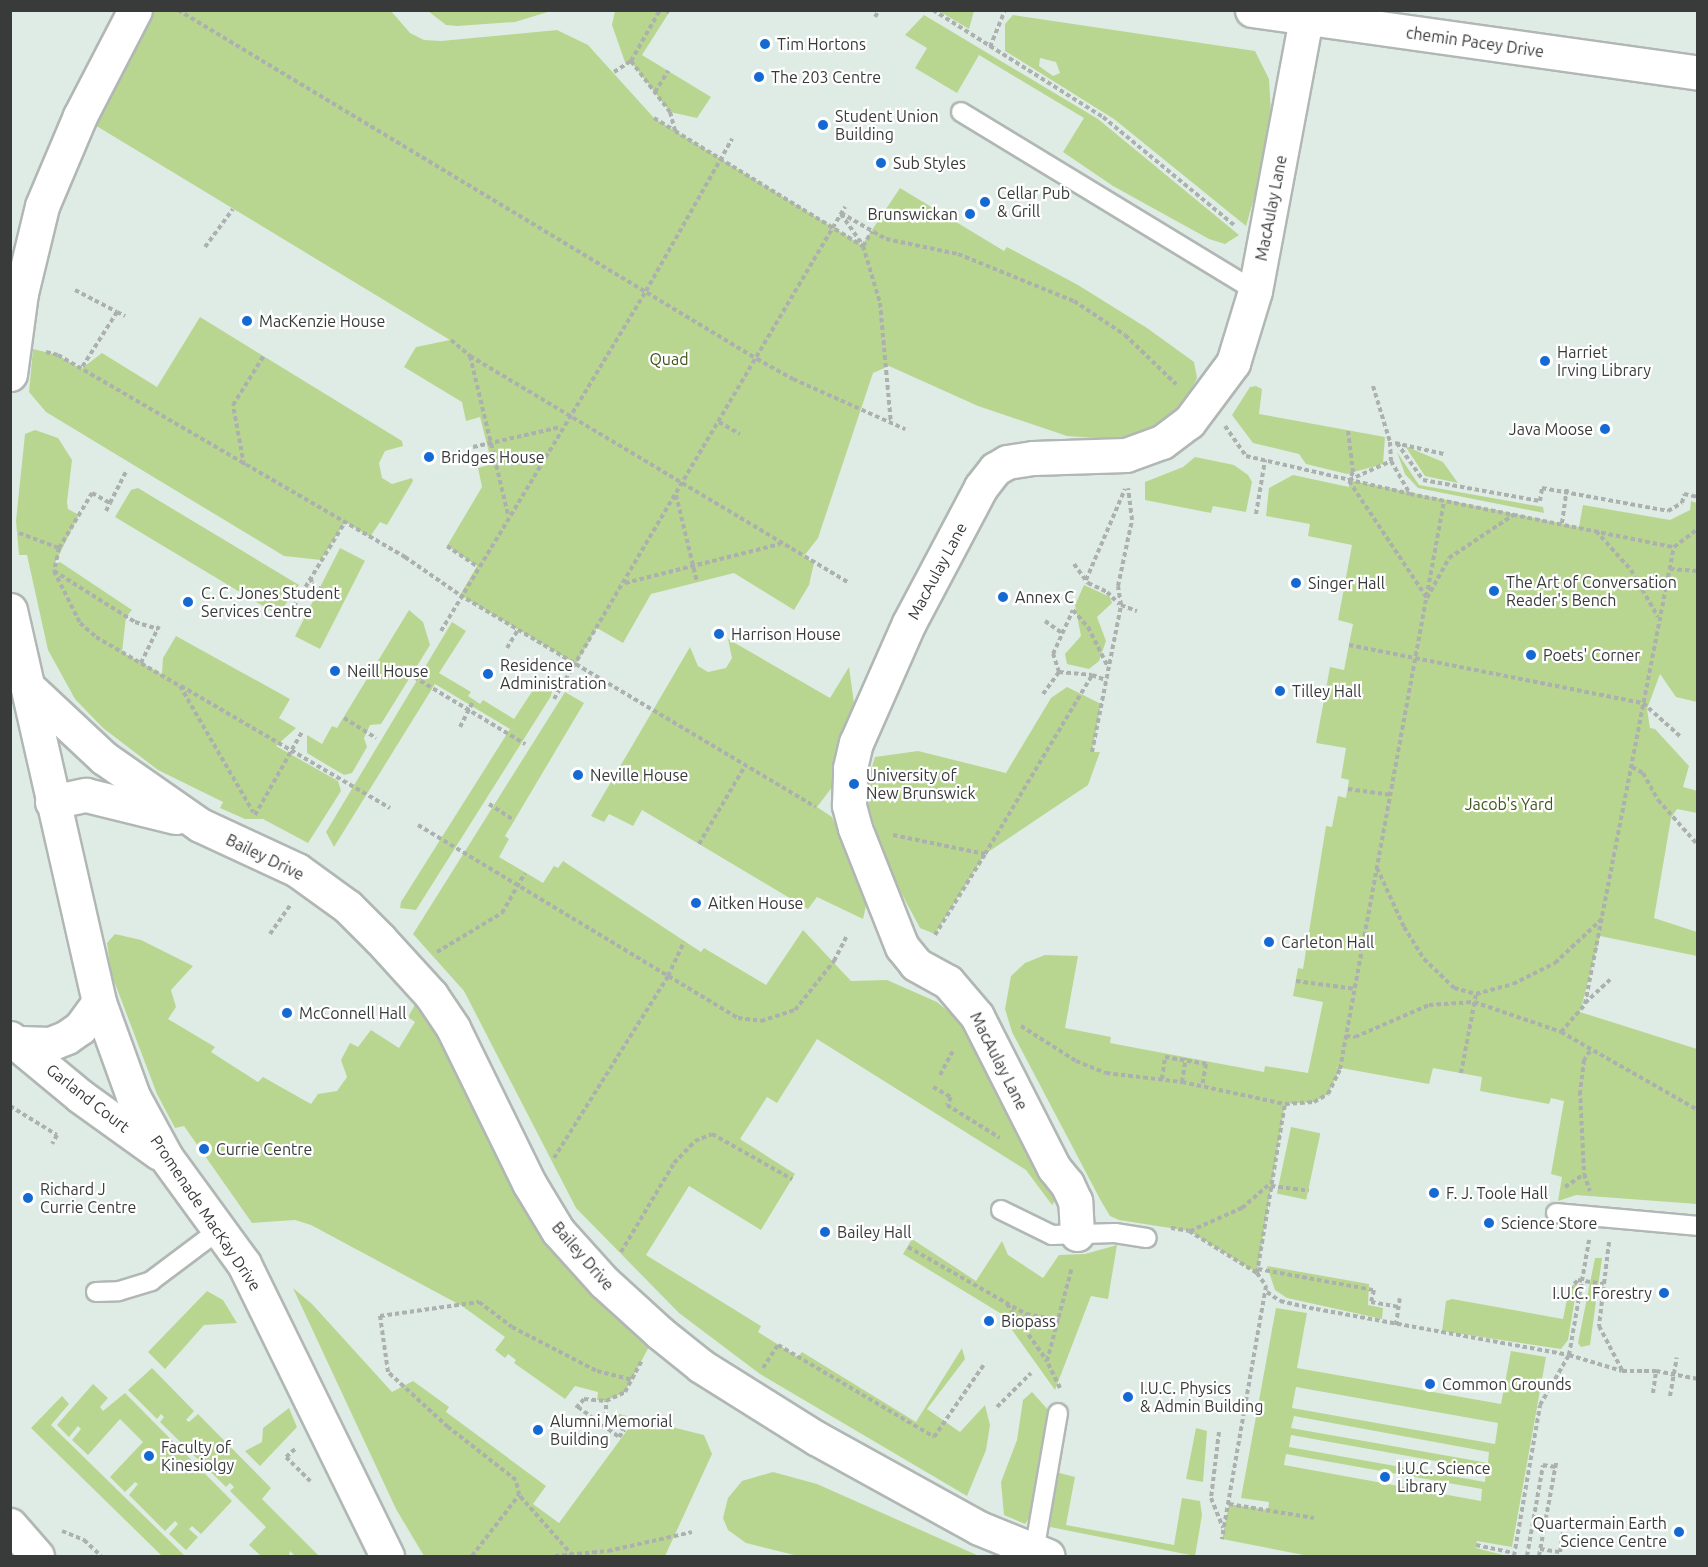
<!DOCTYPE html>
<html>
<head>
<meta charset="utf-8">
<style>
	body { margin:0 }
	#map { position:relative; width:1708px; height:1567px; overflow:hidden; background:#f0f6f3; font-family:Ubuntu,sans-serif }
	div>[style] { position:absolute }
	.built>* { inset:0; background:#dfece6; transform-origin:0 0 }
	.green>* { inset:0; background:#b8d690; transform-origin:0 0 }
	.path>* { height:4px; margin-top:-2px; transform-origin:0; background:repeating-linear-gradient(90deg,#acb0ae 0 4.5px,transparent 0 7.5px) }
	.roads { filter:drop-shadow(2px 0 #b1b7b4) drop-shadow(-2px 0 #b1b7b4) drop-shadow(0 2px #b1b7b4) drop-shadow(0 -2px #b1b7b4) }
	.service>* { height:18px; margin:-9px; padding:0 9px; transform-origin:9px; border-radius:9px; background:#fff }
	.minor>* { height:33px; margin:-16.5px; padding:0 16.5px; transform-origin:16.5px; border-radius:16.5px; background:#fff }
	.dots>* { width:16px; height:16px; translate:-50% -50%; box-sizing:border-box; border:3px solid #fff; border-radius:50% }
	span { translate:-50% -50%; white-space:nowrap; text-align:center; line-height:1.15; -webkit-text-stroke:4.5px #fff; paint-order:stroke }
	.street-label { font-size:16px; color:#393b3a }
	.poi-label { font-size:16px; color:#393b3a }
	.left { translate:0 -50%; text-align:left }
	.right { translate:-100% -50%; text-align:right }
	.park-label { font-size:16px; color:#41581b }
	.frame { position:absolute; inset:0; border:12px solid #393b3a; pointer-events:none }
</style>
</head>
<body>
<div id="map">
	<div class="built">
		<i style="left:11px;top:11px;width:1686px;height:1545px"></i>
	</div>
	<div class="green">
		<i style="clip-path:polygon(135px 11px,391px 11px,410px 33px,424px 40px,441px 41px,557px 30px,588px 45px,654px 118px,862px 245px,900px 188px,1004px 251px,1007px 247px,1078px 285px,1147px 328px,1194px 362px,1197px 378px,1188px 396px,1163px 422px,1128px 437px,1106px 439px,1067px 436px,978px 406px,889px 366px,873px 373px,818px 538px,804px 556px,814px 563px,809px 585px,794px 610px,734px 573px,651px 594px,623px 643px,597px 628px,576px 664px,460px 595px,477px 566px,447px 546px,482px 487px,478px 468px,492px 464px,480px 417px,466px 421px,462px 402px,404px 367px,416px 347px,450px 340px,80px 116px)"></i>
		<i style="clip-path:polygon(428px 11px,551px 11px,515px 22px,457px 26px,446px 25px)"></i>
		<i style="clip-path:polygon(615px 11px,670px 11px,642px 55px,711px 97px,697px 118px,670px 112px,631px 62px,626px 65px,612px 25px)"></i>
		<i style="clip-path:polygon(939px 11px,974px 10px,974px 11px,969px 29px)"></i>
		<i style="clip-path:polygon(924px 15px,1098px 119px,1239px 235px,1225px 244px,1209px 239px,1113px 186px,1063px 152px,1084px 118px,979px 55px,957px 93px,915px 68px,927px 48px,905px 35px)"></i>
		<i style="clip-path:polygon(evenodd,1013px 15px,1255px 51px,1269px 79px,1271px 113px,1262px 171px,1246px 226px,1114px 119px,1005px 51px,1005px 24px,1013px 15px,1040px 58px,1056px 62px,1060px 73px,1053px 76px,1039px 66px,1040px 58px)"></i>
		<i style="clip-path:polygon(200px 317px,402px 441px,403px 446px,385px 451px,379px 463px,382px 478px,392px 484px,412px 478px,413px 481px,387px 525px,380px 522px,370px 537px,345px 522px,321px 560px,284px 556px,46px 412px,29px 392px,33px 349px,58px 355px,81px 369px,102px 353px,157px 387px)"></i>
		<i style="clip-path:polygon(1256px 386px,1262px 389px,1259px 414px,1385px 437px,1383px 464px,1347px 474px,1306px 464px,1299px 454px,1253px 443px,1232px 415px,1250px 387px)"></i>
		<i style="clip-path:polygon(35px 430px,58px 438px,72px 460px,67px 502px,68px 509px,79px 515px,54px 565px,60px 562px,132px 610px,126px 617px,122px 652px,162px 674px,163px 658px,176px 636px,290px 699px,279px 718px,296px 728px,276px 746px,338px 781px,341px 791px,308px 843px,263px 819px,245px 819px,220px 808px,223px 802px,158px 770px,103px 728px,75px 699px,48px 650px,27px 555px,19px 555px,16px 521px,25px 434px)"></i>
		<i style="clip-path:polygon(1405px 446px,1443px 462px,1458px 483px,1425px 476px)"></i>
		<i style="clip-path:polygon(1397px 452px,1419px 485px,1543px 507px,1544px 513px,1418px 488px,1405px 474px)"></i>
		<i style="clip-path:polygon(1195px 457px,1234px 465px,1248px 475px,1252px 482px,1246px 512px,1213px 506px,1211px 513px,1145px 500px,1145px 482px,1183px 467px)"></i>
		<i style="clip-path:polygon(1293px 475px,1349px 487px,1349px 480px,1579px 527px,1583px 505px,1670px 520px,1690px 510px,1691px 501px,1697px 503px,1697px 702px,1676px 697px,1660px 674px,1647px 709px,1650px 728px,1655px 729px,1689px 766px,1683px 787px,1698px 791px,1697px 813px,1677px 809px,1671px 818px,1654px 918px,1697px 932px,1697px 956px,1600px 936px,1580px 1012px,1697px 1049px,1697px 1204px,1576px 1195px,1558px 1201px,1562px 1177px,1551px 1174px,1564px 1101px,1551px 1098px,1549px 1104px,1480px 1091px,1482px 1077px,1433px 1068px,1429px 1084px,1336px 1067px,1340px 1069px,1328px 1094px,1314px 1102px,1285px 1104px,1257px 1273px,1189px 1231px,1119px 1220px,1110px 1216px,1101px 1201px,1012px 1032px,1005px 1009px,1011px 976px,1025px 963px,1045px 955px,1078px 956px,1065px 1028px,1111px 1037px,1110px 1043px,1264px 1072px,1265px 1066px,1308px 1073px,1323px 1002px,1293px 996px,1298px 968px,1303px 969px,1326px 826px,1332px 827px,1338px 796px,1346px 798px,1349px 780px,1341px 778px,1346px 748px,1316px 743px,1330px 667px,1344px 670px,1353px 624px,1338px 620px,1352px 545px,1308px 536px,1310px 524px,1266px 516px,1269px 488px)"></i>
		<i style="clip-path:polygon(138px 488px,299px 585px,278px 615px,115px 517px,131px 490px)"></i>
		<i style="left:340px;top:548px;width:28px;height:99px;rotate:27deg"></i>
		<i style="clip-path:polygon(1084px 585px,1110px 597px,1112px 603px,1097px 617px,1106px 641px,1099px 661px,1089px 669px,1067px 664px,1065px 654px,1081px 636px,1075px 605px)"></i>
		<i style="clip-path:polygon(409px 610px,423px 622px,430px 645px,381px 724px,370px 725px,364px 738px,367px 747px,352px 773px,344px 775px,307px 753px,307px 735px,322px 744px,332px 726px,337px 728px)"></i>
		<i style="clip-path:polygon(452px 622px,466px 631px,439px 673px,471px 692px,468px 696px,480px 704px,483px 700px,514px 719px,541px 678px,553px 686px,551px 696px,416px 910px,400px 908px,401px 902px,510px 729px,435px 684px,334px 847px,326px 832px)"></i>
		<i style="clip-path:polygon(728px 639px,830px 698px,849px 667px,854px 703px,833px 786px,817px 807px,832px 817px,860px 883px,866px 906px,863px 919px,817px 897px,808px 909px,642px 810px,633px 826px,609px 814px,604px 822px,591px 816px,690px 647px,698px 666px,708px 672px,726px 668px,732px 658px)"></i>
		<i style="clip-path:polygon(1067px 687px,1101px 704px,1092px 752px,1100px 752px,1088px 785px,985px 854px,935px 934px,920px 928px,889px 870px,869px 808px,868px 779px,875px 757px,918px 751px,1006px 773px,1051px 698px)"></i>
		<i style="clip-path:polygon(565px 692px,584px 703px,505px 836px,509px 839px,499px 857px,543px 883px,554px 866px,558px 868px,563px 861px,701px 952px,704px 948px,766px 985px,803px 930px,851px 981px,887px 980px,937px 1002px,972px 1031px,1057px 1198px,1052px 1205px,1026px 1170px,817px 1039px,777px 1103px,767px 1097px,740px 1139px,795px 1174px,761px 1230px,689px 1186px,646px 1255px,761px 1326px,758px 1332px,798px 1357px,802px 1352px,916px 1422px,962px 1348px,965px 1359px,927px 1409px,960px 1432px,985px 1405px,990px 1425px,986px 1450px,967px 1496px,760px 1374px,679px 1313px,576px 1208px,464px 991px,413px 934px)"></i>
		<i style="clip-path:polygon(115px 934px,141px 940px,193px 966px,171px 990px,176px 1007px,168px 1019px,215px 1047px,211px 1052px,258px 1082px,263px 1077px,311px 1104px,318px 1094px,337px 1091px,347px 1077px,341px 1060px,350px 1043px,358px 1047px,371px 1030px,399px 1048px,415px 1022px,408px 1017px,419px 998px,652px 1341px,625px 1392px,606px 1401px,597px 1400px,598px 1392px,575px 1386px,565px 1399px,514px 1363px,516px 1360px,508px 1354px,505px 1358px,495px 1350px,505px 1337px,462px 1306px,311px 1225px,295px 1220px,252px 1223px,184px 1126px,175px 1128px,157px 1094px,111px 973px,107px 943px)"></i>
		<i style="left:1291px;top:1127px;width:30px;height:68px;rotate:12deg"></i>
		<i style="clip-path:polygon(912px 1239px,976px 1281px,1002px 1241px,1008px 1255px,1043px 1278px,1059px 1255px,1085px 1254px,1117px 1245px,1108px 1299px,1091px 1296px,1055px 1390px,1000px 1313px,903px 1254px)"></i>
		<i style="clip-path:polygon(1595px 1258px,1602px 1258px,1590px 1345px,1581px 1347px,1578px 1343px)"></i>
		<i style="clip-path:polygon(1267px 1266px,1369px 1284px,1368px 1305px,1383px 1308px,1382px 1319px,1287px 1298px,1275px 1290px)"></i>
		<i style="clip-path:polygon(1578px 1280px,1568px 1340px,1561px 1349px,1442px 1331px,1446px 1301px,1452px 1299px,1563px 1319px,1569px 1289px)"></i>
		<i style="clip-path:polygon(293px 1288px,312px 1304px,392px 1392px,413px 1381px,449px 1407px,446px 1412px,546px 1486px,533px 1504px,559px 1523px,628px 1429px,611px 1416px,615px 1413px,704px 1435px,712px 1454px,665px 1556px,424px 1556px,396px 1509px)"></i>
		<i style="clip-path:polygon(207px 1291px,223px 1300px,237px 1323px,204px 1325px,165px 1369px,148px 1352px)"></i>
		<i style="clip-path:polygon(evenodd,1276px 1308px,1307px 1313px,1297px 1368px,1501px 1404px,1511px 1351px,1546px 1357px,1512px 1547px,1477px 1541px,1476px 1545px,1476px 1548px,1507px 1556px,1309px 1556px,1222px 1539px,1229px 1504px,1268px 1510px,1269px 1502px,1241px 1498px,1276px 1308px,1296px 1387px,1498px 1423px,1495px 1444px,1292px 1408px,1296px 1387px,1276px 1308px,1294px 1416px,1489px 1452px,1488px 1463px,1291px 1428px,1294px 1416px,1276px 1308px,1291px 1435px,1486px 1470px,1485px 1482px,1289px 1447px,1291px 1435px,1276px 1308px,1286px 1454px,1482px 1489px,1481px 1501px,1284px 1465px,1286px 1454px)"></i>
		<i style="clip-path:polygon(152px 1368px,194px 1411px,186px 1420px,189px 1422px,198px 1414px,271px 1488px,262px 1499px,319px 1556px,295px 1556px,290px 1551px,289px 1556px,261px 1556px,249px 1545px,266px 1527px,230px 1491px,234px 1487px,230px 1483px,226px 1487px,160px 1422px,164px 1417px,161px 1414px,157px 1419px,128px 1390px)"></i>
		<i style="clip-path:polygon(93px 1384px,108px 1398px,100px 1407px,103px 1411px,125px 1393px,232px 1501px,201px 1534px,192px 1526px,189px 1529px,198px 1537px,186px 1550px,169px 1534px,178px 1524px,175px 1521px,165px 1531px,129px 1495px,138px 1484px,135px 1482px,125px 1492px,110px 1477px,143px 1442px,120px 1419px,88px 1455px,72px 1440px,81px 1429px,78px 1426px,69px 1437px,57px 1425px)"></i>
		<i style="clip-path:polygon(1032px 1392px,1050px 1412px,1031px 1516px,1025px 1524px,1004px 1515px,1001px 1482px,1017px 1440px,1023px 1400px)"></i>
		<i style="clip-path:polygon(62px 1396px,69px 1404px,51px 1425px,185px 1556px,162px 1556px,31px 1428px)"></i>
		<i style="clip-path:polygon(289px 1408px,297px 1427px,260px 1466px,245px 1451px,262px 1442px,263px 1428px)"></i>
		<i style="clip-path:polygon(1196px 1428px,1207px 1431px,1203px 1482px,1186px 1479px)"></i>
		<i style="clip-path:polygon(773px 1472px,817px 1484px,979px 1556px,798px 1556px,746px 1543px,728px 1530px,723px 1518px,728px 1498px,742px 1481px)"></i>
		<i style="clip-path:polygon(1056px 1472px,1075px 1477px,1066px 1525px,1174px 1545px,1182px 1498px,1200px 1501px,1202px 1515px,1195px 1556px,1050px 1527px)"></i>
	</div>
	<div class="path">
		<i style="left:178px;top:10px;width:676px;rotate:31.08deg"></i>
		<i style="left:757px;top:359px;width:41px;rotate:29.1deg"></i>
		<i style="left:793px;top:379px;width:123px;rotate:24.1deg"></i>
		<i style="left:666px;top:10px;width:4px;rotate:34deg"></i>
		<i style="left:933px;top:10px;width:201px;rotate:32.2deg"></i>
		<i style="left:1103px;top:117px;width:171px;rotate:39.5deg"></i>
		<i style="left:875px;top:17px;width:8px;rotate:-60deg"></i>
		<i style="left:990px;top:47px;width:40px;rotate:-68deg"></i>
		<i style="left:631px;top:61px;width:59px;rotate:-60.4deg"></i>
		<i style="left:614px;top:72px;width:20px;rotate:-33deg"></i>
		<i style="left:631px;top:61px;width:64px;rotate:52.6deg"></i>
		<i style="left:670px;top:112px;width:20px;rotate:75deg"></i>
		<i style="left:675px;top:131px;width:220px;rotate:31.5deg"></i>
		<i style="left:863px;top:246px;width:17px;rotate:-59deg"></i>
		<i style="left:655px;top:92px;width:25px;rotate:-58deg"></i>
		<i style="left:654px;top:118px;width:23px;rotate:31deg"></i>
		<i style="left:841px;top:213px;width:52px;rotate:30deg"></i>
		<i style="left:886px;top:239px;width:74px;rotate:11.8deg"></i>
		<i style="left:958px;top:254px;width:125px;rotate:22.1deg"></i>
		<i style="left:1074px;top:301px;width:61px;rotate:33.7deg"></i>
		<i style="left:1125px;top:335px;width:71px;rotate:43.9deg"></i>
		<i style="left:841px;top:214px;width:39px;rotate:55deg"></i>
		<i style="left:863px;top:246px;width:59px;rotate:73.4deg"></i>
		<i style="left:880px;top:303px;width:121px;rotate:84.8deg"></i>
		<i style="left:205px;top:247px;width:47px;rotate:-53.6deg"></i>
		<i style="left:75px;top:290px;width:47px;rotate:27.6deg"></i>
		<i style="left:117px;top:312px;width:67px;rotate:122.3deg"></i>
		<i style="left:117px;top:312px;width:9px;rotate:27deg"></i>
		<i style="left:451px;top:340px;width:25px;rotate:40deg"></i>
		<i style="left:470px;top:356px;width:440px;rotate:30.9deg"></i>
		<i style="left:46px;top:352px;width:12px;rotate:14deg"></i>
		<i style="left:58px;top:355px;width:402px;rotate:30.2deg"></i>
		<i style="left:405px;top:557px;width:67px;rotate:34.6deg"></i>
		<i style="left:460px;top:595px;width:414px;rotate:30.8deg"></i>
		<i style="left:470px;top:356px;width:163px;rotate:76.5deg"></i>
		<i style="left:1373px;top:386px;width:59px;rotate:73.1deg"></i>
		<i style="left:1390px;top:442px;width:19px;rotate:87deg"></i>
		<i style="left:1391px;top:461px;width:38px;rotate:60deg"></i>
		<i style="left:719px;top:422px;width:24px;rotate:30deg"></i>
		<i style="left:1225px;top:426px;width:37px;rotate:55deg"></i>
		<i style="left:1246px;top:456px;width:168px;rotate:13deg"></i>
		<i style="left:1410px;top:494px;width:269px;rotate:11.4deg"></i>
		<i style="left:1674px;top:547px;width:30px;rotate:-37deg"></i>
		<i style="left:1348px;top:431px;width:41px;rotate:83deg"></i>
		<i style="left:1353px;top:472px;width:9px;rotate:117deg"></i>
		<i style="left:1395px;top:443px;width:50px;rotate:12.7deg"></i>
		<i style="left:1397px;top:443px;width:45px;rotate:54.9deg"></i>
		<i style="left:1423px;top:480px;width:119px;rotate:10.2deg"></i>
		<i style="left:1540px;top:501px;width:13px;rotate:-81deg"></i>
		<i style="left:1542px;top:488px;width:128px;rotate:10.3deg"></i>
		<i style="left:1668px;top:511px;width:16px;rotate:-30deg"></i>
		<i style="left:1682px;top:503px;width:9px;rotate:-77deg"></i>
		<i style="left:1684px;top:494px;width:14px;rotate:12deg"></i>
		<i style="left:473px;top:447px;width:90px;rotate:-12.8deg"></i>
		<i style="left:244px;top:465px;width:61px;rotate:-100.4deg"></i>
		<i style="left:233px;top:405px;width:57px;rotate:-58deg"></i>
		<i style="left:1349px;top:480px;width:46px;rotate:-24.3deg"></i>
		<i style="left:1349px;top:481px;width:141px;rotate:56.3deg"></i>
		<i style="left:1427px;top:598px;width:46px;rotate:-61.2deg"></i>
		<i style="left:1449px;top:558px;width:79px;rotate:-33.7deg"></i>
		<i style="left:676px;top:495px;width:89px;rotate:76.4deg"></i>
		<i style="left:106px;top:511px;width:9px;rotate:-63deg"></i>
		<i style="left:1256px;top:514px;width:55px;rotate:-80.5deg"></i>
		<i style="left:1562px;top:523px;width:35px;rotate:-82deg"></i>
		<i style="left:1596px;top:531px;width:52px;rotate:48.1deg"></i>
		<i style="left:1631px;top:570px;width:54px;rotate:60.1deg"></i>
		<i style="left:19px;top:533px;width:43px;rotate:20.6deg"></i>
		<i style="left:59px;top:548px;width:24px;rotate:102deg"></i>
		<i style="left:54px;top:571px;width:58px;rotate:63.4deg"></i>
		<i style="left:80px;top:623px;width:21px;rotate:41deg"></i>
		<i style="left:96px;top:637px;width:97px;rotate:30.3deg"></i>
		<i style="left:180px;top:686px;width:146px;rotate:59.9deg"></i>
		<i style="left:447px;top:546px;width:36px;rotate:34deg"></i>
		<i style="left:59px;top:548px;width:64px;rotate:-59deg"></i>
		<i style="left:92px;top:493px;width:21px;rotate:29deg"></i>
		<i style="left:110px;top:503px;width:37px;rotate:-63deg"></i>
		<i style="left:1074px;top:564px;width:24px;rotate:54deg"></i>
		<i style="left:1088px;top:583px;width:21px;rotate:25deg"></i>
		<i style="left:1107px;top:592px;width:17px;rotate:45deg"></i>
		<i style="left:1670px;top:569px;width:28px;rotate:4deg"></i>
		<i style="left:54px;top:571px;width:96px;rotate:32.2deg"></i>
		<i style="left:135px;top:622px;width:24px;rotate:17deg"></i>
		<i style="left:311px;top:578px;width:6px;rotate:81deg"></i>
		<i style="left:312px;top:584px;width:17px;rotate:31deg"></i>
		<i style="left:1086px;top:580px;width:99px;rotate:-66.8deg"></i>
		<i style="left:625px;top:583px;width:160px;rotate:-14.1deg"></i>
		<i style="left:1121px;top:605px;width:19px;rotate:-99deg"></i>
		<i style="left:1118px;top:586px;width:67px;rotate:-78deg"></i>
		<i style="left:1132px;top:520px;width:32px;rotate:-97deg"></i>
		<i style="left:286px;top:619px;width:114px;rotate:-58.7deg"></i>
		<i style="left:1045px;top:621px;width:21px;rotate:35deg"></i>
		<i style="left:441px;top:631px;width:397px;rotate:-58.9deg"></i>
		<i style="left:646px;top:291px;width:175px;rotate:-60.5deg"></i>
		<i style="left:1349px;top:645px;width:300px;rotate:11.2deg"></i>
		<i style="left:1643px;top:703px;width:52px;rotate:41.9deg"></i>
		<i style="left:507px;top:648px;width:21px;rotate:-59deg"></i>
		<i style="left:141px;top:663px;width:41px;rotate:-64.1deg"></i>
		<i style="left:1059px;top:672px;width:19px;rotate:-108deg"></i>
		<i style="left:1053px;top:654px;width:48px;rotate:-65.6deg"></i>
		<i style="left:1073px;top:610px;width:23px;rotate:49deg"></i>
		<i style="left:1088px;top:627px;width:45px;rotate:63.4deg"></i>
		<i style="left:414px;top:677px;width:130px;rotate:31.1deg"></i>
		<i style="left:181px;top:686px;width:242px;rotate:30.3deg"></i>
		<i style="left:1043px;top:694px;width:27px;rotate:-54deg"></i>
		<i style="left:1059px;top:672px;width:33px;rotate:5deg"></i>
		<i style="left:554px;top:699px;width:572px;rotate:-59.4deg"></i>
		<i style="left:344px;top:718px;width:38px;rotate:32deg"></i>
		<i style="left:460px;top:727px;width:30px;rotate:-63deg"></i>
		<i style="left:1092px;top:752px;width:150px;rotate:-78.8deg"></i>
		<i style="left:1121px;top:605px;width:17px;rotate:21deg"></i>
		<i style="left:1632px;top:767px;width:13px;rotate:29deg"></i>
		<i style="left:1643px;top:773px;width:31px;rotate:61deg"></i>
		<i style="left:1658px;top:800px;width:60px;rotate:48.4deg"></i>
		<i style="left:1348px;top:789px;width:44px;rotate:7.8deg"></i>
		<i style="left:489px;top:804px;width:30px;rotate:33deg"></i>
		<i style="left:255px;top:815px;width:95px;rotate:-60.5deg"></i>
		<i style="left:418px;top:825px;width:374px;rotate:31.1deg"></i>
		<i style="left:738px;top:1018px;width:23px;rotate:7deg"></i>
		<i style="left:761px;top:1021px;width:36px;rotate:-18deg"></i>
		<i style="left:795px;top:1010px;width:63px;rotate:-51.5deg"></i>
		<i style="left:834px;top:961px;width:28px;rotate:-63deg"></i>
		<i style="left:893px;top:835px;width:94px;rotate:11.7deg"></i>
		<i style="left:985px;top:854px;width:209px;rotate:-59.1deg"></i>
		<i style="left:1092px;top:675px;width:15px;rotate:20deg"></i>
		<i style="left:699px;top:844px;width:91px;rotate:-59.5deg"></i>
		<i style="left:1377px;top:868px;width:65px;rotate:65.4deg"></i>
		<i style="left:1404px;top:927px;width:38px;rotate:58deg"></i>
		<i style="left:1424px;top:959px;width:42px;rotate:44deg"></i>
		<i style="left:1454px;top:988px;width:23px;rotate:15deg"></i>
		<i style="left:1476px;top:994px;width:38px;rotate:-15deg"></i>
		<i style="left:1513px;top:984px;width:47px;rotate:-26.6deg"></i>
		<i style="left:1555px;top:963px;width:66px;rotate:-43.2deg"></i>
		<i style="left:270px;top:934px;width:35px;rotate:-55deg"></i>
		<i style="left:935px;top:935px;width:95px;rotate:-58.3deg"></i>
		<i style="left:437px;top:952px;width:76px;rotate:-31deg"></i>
		<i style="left:502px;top:913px;width:46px;rotate:-60.1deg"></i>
		<i style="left:1296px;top:981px;width:60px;rotate:7.7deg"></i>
		<i style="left:1585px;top:1003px;width:35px;rotate:-43deg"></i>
		<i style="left:1021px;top:1026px;width:65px;rotate:32.5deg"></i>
		<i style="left:1076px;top:1061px;width:32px;rotate:22deg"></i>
		<i style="left:1106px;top:1073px;width:77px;rotate:6.8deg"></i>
		<i style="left:1182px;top:1082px;width:105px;rotate:12.1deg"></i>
		<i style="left:1285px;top:1104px;width:29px;rotate:-4deg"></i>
		<i style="left:1314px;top:1102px;width:16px;rotate:-30deg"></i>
		<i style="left:1328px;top:1094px;width:28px;rotate:-64deg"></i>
		<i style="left:1340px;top:1069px;width:577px;rotate:-79.62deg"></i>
		<i style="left:1561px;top:1032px;width:37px;rotate:-49deg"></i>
		<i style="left:1585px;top:1004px;width:466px;rotate:-79deg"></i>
		<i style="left:1346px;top:1036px;width:9px;rotate:6deg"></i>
		<i style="left:1355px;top:1037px;width:81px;rotate:-23.4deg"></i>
		<i style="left:1429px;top:1005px;width:45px;rotate:-3.8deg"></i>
		<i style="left:1474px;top:1002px;width:92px;rotate:19deg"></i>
		<i style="left:1561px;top:1032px;width:158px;rotate:29.7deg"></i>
		<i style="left:1590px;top:1051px;width:11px;rotate:124deg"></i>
		<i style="left:1584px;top:1060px;width:31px;rotate:97deg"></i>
		<i style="left:1580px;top:1091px;width:83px;rotate:87.2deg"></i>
		<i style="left:1584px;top:1174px;width:18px;rotate:71deg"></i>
		<i style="left:1461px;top:1073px;width:80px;rotate:-79.2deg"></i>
		<i style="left:940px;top:1075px;width:27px;rotate:-62deg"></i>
		<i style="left:1162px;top:1079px;width:22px;rotate:-82deg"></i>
		<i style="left:1165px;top:1057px;width:42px;rotate:9.7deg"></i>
		<i style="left:1206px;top:1064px;width:22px;rotate:100deg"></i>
		<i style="left:1182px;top:1082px;width:24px;rotate:-81deg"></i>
		<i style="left:933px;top:1087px;width:21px;rotate:29deg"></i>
		<i style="left:951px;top:1097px;width:9px;rotate:117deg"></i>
		<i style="left:947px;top:1105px;width:62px;rotate:31.9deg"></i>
		<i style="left:10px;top:1106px;width:55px;rotate:31.7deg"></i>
		<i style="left:57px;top:1135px;width:10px;rotate:119deg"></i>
		<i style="left:554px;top:1158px;width:215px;rotate:-57.9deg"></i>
		<i style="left:668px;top:976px;width:38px;rotate:-65deg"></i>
		<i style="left:1271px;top:1186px;width:38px;rotate:7deg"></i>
		<i style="left:1565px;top:1187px;width:23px;rotate:-34deg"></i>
		<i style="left:1171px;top:1228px;width:18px;rotate:9deg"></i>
		<i style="left:1189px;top:1231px;width:80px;rotate:31.7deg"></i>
		<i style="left:1257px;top:1273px;width:16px;rotate:55deg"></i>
		<i style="left:1266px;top:1286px;width:257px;rotate:99.9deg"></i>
		<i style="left:1190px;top:1231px;width:57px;rotate:-23.9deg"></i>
		<i style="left:1242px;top:1208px;width:40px;rotate:-41deg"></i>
		<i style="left:1609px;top:1242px;width:85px;rotate:96.8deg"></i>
		<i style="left:1599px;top:1326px;width:50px;rotate:62.4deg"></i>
		<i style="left:908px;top:1247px;width:136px;rotate:29.6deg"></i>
		<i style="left:1026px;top:1314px;width:34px;rotate:10deg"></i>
		<i style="left:621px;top:1252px;width:104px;rotate:-59.2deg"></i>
		<i style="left:674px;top:1163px;width:30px;rotate:-46deg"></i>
		<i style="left:695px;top:1141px;width:18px;rotate:-22deg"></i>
		<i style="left:712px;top:1134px;width:92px;rotate:29.4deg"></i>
		<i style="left:1258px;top:1269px;width:118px;rotate:10.3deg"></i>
		<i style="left:1374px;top:1290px;width:12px;rotate:104deg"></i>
		<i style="left:1371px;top:1302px;width:28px;rotate:10deg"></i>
		<i style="left:1257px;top:1273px;width:171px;rotate:-80.6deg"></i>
		<i style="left:1569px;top:1289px;width:13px;rotate:-45deg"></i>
		<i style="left:1578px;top:1280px;width:26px;rotate:9deg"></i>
		<i style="left:1267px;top:1292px;width:16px;rotate:35deg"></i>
		<i style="left:1280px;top:1301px;width:37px;rotate:13deg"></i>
		<i style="left:1316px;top:1309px;width:257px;rotate:10.3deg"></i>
		<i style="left:1569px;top:1355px;width:55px;rotate:16.8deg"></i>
		<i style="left:1622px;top:1371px;width:34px"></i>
		<i style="left:1656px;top:1371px;width:43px;rotate:10.8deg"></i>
		<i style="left:1007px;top:1304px;width:70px;rotate:54.9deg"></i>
		<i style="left:1396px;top:1325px;width:27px;rotate:-82deg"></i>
		<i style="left:763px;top:1368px;width:27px;rotate:-57deg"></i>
		<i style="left:778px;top:1345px;width:181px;rotate:30.5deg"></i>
		<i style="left:934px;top:1437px;width:90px;rotate:-55.4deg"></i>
		<i style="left:1060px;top:1388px;width:30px;rotate:-116deg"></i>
		<i style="left:1047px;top:1361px;width:97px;rotate:-75.1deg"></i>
		<i style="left:1653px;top:1393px;width:22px;rotate:-82deg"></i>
		<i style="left:1670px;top:1396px;width:39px;rotate:-80deg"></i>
		<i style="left:578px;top:1407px;width:51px;rotate:36.2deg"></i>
		<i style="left:619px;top:1437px;width:9px;rotate:-54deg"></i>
		<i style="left:624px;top:1430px;width:22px;rotate:-144deg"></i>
		<i style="left:606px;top:1417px;width:16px;rotate:-90deg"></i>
		<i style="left:997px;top:1407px;width:48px;rotate:-45deg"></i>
		<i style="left:576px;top:1408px;width:12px;rotate:-48deg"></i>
		<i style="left:584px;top:1399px;width:22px;rotate:5deg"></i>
		<i style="left:606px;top:1401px;width:21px;rotate:-25deg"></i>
		<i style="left:625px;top:1392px;width:36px;rotate:-62deg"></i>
		<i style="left:1219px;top:1408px;width:27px;rotate:6deg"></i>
		<i style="left:1219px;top:1432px;width:66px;rotate:96.9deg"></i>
		<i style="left:1211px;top:1498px;width:32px;rotate:68deg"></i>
		<i style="left:295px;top:1449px;width:12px;rotate:138deg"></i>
		<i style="left:286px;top:1457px;width:37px;rotate:45deg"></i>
		<i style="left:1229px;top:1504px;width:86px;rotate:9.4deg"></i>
		<i style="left:62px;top:1531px;width:24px;rotate:22deg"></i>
		<i style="left:84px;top:1540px;width:23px;rotate:43deg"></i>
		<i style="left:1476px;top:1545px;width:39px;rotate:12deg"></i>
		<i style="left:1540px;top:1549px;width:20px;rotate:9deg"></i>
		<i style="left:1560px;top:1552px;width:30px;rotate:-81deg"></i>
		<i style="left:1565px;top:1522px;width:5px;rotate:11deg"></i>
		<i style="left:472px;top:1556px;width:77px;rotate:-52.4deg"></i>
		<i style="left:555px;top:1556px;width:53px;rotate:-5.4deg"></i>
		<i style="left:608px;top:1551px;width:86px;rotate:-12.7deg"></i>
		<i style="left:573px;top:1556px;width:81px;rotate:-131.5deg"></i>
		<i style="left:519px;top:1495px;width:15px;rotate:-101deg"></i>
		<i style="left:516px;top:1480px;width:86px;rotate:-142.1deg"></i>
		<i style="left:448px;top:1427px;width:81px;rotate:-137.5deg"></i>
		<i style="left:388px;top:1372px;width:57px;rotate:-98.1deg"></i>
		<i style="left:380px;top:1316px;width:100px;rotate:-8deg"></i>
		<i style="left:479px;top:1302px;width:41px;rotate:37.1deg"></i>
		<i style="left:512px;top:1327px;width:96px;rotate:27.4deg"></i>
		<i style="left:597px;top:1371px;width:37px;rotate:14deg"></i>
		<i style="left:1514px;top:1556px;width:153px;rotate:-80.2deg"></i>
		<i style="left:1540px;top:1405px;width:58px;rotate:-59.9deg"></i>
		<i style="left:1569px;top:1355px;width:117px;rotate:-80.1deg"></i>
		<i style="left:1527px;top:1556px;width:92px;rotate:-80deg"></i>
		<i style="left:1543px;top:1465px;width:13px;rotate:9deg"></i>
		<i style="left:1539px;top:1556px;width:95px;rotate:-79.6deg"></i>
	</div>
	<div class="roads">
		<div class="service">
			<i style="left:961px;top:112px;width:344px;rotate:31.3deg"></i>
			<i style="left:1001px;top:1210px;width:57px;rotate:26.1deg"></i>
			<i style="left:1052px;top:1235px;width:63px;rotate:-1.8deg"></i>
			<i style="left:1115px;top:1233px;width:32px;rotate:9deg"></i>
			<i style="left:1556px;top:1213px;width:143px;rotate:5.2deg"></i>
			<i style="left:96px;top:1292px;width:23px;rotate:-2deg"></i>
			<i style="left:119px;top:1291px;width:34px;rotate:-17deg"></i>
			<i style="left:151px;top:1281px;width:85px;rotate:-36.9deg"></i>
			<i style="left:1034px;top:1552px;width:141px;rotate:-80.2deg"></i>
		</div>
		<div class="minor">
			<i style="left:1252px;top:10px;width:450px;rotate:8deg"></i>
			<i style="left:10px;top:374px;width:82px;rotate:-82.3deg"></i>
			<i style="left:21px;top:293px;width:89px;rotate:-76.4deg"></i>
			<i style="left:42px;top:206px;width:98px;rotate:-67.1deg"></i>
			<i style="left:80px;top:116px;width:119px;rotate:-62.6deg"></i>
			<i style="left:10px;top:610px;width:402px;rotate:77.2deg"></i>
			<i style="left:99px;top:1002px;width:100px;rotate:70.1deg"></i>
			<i style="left:133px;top:1096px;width:69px;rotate:61.6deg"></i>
			<i style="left:166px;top:1157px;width:132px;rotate:53.9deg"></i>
			<i style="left:244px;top:1264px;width:325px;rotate:63.9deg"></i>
			<i style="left:28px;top:687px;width:104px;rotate:43.1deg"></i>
			<i style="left:104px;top:758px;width:117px;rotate:34.9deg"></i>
			<i style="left:200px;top:825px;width:107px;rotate:24.9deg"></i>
			<i style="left:297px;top:870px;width:62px;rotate:35.8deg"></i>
			<i style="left:347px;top:906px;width:47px;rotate:45deg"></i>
			<i style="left:380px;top:939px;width:76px;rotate:47.7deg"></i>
			<i style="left:431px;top:995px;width:40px;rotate:56deg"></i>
			<i style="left:453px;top:1028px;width:173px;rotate:63.9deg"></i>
			<i style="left:529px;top:1183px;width:56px;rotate:58.9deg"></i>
			<i style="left:558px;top:1231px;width:69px;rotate:48deg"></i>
			<i style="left:604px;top:1282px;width:76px;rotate:42.3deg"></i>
			<i style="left:660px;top:1333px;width:53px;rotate:38.8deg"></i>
			<i style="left:701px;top:1366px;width:136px;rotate:32.1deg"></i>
			<i style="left:816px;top:1438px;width:186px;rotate:28.9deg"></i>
			<i style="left:979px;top:1528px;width:74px;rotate:22.1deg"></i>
			<i style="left:52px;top:802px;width:35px;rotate:-12deg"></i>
			<i style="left:86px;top:795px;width:92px;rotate:13.9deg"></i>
			<i style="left:10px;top:1038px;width:91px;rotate:39.6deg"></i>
			<i style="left:80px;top:1096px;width:97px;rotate:35.8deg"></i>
			<i style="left:20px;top:1043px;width:30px;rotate:2deg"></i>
			<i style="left:50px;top:1044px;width:18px;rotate:-22deg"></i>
			<i style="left:67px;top:1037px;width:16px;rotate:-35deg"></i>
			<i style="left:80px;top:1028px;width:32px;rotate:-54deg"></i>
			<i style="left:1077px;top:1234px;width:33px;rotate:-93deg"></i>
			<i style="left:1075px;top:1201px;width:19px;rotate:-115deg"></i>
			<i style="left:1067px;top:1184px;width:21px;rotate:-129deg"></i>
			<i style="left:1054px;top:1168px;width:170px;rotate:-116.9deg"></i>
			<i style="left:977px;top:1016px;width:45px;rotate:-130.5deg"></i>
			<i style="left:948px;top:982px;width:37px;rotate:-151deg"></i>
			<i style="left:916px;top:964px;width:22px;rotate:-129deg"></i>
			<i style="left:902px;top:947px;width:128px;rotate:-111.6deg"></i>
			<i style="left:855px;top:828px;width:24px;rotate:-105deg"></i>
			<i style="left:849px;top:805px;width:37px;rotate:-88deg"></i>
			<i style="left:850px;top:768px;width:26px;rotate:-77deg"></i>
			<i style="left:856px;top:743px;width:131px;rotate:-66.2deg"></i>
			<i style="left:909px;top:623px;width:154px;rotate:-62.1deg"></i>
			<i style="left:981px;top:487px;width:23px;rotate:-52deg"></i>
			<i style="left:995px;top:469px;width:14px;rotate:-30deg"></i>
			<i style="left:1007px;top:462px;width:26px;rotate:-9deg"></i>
			<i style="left:1033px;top:458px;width:93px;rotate:-1.8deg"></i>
			<i style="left:1126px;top:455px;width:38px;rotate:-20deg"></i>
			<i style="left:1162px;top:442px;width:34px;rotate:-37deg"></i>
			<i style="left:1189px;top:422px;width:74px;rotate:-53.3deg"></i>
			<i style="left:1233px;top:363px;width:75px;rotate:-73deg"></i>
			<i style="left:1255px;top:291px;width:277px;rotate:-79.4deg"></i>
			<i style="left:10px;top:1525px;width:41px;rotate:48.9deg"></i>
		</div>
	</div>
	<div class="dots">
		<i style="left:765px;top:44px;background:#1569d2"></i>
		<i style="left:759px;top:77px;background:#1569d2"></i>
		<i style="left:823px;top:125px;background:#1569d2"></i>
		<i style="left:881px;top:163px;background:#1569d2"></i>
		<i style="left:985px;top:202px;background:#1569d2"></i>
		<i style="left:970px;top:214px;background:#1569d2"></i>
		<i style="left:247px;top:321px;background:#1569d2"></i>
		<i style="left:1545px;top:361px;background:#1569d2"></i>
		<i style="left:1605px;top:429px;background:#1569d2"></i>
		<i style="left:429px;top:457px;background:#1569d2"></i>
		<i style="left:1296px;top:583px;background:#1569d2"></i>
		<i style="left:1494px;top:591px;background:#1569d2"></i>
		<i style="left:1003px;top:597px;background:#1569d2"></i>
		<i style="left:188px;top:602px;background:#1569d2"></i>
		<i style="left:719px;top:634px;background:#1569d2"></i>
		<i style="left:1531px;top:655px;background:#1569d2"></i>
		<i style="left:335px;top:671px;background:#1569d2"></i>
		<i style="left:488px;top:674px;background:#1569d2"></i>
		<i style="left:1280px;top:691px;background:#1569d2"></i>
		<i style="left:578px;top:775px;background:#1569d2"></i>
		<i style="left:854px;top:784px;background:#1569d2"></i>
		<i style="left:696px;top:903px;background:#1569d2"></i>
		<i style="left:1269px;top:942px;background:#1569d2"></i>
		<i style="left:287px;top:1013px;background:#1569d2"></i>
		<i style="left:204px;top:1149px;background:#1569d2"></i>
		<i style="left:1434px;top:1193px;background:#1569d2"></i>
		<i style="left:28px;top:1198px;background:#1569d2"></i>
		<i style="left:1489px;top:1223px;background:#1569d2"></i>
		<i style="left:825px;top:1232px;background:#1569d2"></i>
		<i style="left:1664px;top:1293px;background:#1569d2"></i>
		<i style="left:989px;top:1321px;background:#1569d2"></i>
		<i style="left:1430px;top:1384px;background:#1569d2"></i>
		<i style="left:1128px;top:1397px;background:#1569d2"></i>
		<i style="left:538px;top:1430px;background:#1569d2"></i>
		<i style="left:149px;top:1456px;background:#1569d2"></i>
		<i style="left:1385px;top:1477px;background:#1569d2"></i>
		<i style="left:1679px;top:1532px;background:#1569d2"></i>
	</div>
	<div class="street-label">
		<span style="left:1475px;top:42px;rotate:8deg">chemin Pacey Drive</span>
		<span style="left:1271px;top:208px;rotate:-79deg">MacAulay Lane</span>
		<span style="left:937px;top:571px;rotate:-62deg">MacAulay Lane</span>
		<span style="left:265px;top:857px;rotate:26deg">Bailey Drive</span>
		<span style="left:999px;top:1061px;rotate:63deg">MacAulay Lane</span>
		<span style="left:88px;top:1098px;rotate:38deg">Garland Court</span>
		<span style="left:206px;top:1213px;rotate:56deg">Promenade MacKay Drive</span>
		<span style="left:583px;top:1256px;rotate:49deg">Bailey Drive</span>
	</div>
	<div class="poi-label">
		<span class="left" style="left:777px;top:44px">Tim Hortons</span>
		<span class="left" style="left:771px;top:77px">The 203 Centre</span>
		<span class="left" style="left:835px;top:125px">Student Union<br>Building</span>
		<span class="left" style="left:893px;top:163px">Sub Styles</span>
		<span class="left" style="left:997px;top:202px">Cellar Pub<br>&amp; Grill</span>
		<span class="right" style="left:958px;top:214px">Brunswickan</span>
		<span class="left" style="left:259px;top:321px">MacKenzie House</span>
		<span class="left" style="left:1557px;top:361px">Harriet<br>Irving Library</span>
		<span class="right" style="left:1593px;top:429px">Java Moose</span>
		<span class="left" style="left:441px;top:457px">Bridges House</span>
		<span class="left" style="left:1506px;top:591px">The Art of Conversation<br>Reader's Bench</span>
		<span class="left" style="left:1308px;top:583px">Singer Hall</span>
		<span class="left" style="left:201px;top:602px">C. C. Jones Student<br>Services Centre</span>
		<span class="left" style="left:1015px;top:597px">Annex C</span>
		<span class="left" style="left:731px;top:634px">Harrison House</span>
		<span class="left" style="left:1543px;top:655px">Poets' Corner</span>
		<span class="left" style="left:500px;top:674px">Residence<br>Administration</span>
		<span class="left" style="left:347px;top:671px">Neill House</span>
		<span class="left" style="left:1292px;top:691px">Tilley Hall</span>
		<span class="left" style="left:590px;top:775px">Neville House</span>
		<span class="left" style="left:866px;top:784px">University of<br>New Brunswick</span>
		<span class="left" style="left:708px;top:903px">Aitken House</span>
		<span class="left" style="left:1281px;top:942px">Carleton Hall</span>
		<span class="left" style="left:299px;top:1013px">McConnell Hall</span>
		<span class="left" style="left:216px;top:1149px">Currie Centre</span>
		<span class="left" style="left:40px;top:1198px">Richard J<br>Currie Centre</span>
		<span class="left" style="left:1446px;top:1193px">F. J. Toole Hall</span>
		<span class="left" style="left:1501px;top:1223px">Science Store</span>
		<span class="left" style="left:837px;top:1232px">Bailey Hall</span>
		<span class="right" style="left:1652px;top:1293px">I.U.C. Forestry</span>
		<span class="left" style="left:1001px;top:1321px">Biopass</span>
		<span class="left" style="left:1442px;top:1384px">Common Grounds</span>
		<span class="left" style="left:1140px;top:1397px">I.U.C. Physics<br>&amp; Admin Building</span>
		<span class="left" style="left:550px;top:1430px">Alumni Memorial<br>Building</span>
		<span class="left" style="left:161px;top:1456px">Faculty of<br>Kinesiolgy</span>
		<span class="left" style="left:1397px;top:1477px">I.U.C. Science<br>Library</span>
		<span class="right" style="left:1667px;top:1532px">Quartermain Earth<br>Science Centre</span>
	</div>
	<div class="park-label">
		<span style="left:669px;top:359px">Quad</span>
		<span style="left:1509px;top:804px">Jacob's Yard</span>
	</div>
	<div class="frame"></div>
</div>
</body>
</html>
